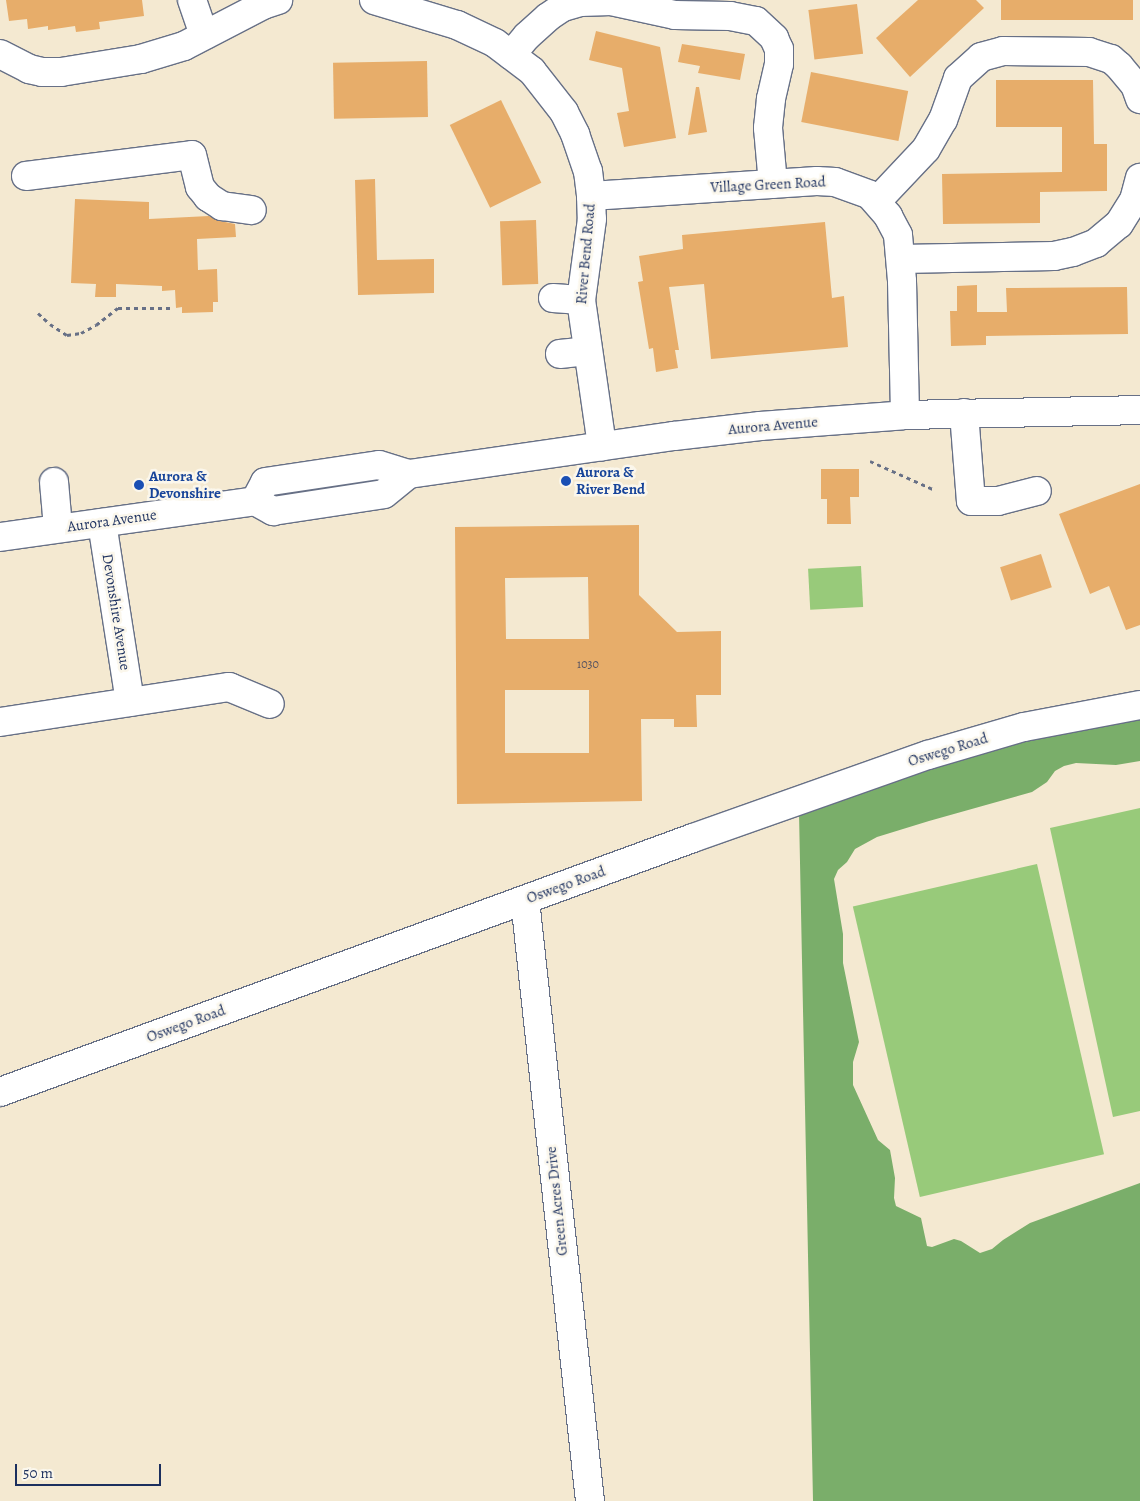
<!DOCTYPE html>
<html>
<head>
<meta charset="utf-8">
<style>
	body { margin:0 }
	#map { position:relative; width:1140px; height:1501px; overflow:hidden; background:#f4e9d1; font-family:Alegreya,serif }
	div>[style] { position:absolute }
	.green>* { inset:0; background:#98ca7a; transform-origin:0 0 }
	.forest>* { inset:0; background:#7aae6a }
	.building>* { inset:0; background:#e7ad6a; transform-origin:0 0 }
	.path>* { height:3px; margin-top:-1.5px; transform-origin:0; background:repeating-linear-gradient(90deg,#677086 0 4px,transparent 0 8px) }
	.roads { filter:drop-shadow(1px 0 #677086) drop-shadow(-1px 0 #677086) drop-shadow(0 1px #677086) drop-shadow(0 -1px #677086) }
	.minor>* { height:28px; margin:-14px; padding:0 14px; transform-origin:14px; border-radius:14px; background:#fff }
	.major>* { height:28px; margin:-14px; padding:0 14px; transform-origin:14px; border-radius:14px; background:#fff }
	.dots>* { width:14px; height:14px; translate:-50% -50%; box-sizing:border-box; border:2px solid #fbf7ec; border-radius:50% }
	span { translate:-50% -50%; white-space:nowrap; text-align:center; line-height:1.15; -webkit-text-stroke:5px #fbf7ec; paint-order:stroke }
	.number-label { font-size:12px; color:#4e4e61 }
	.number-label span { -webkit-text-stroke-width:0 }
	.street-label { font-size:15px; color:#1b2f5e }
	.transit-label { font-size:15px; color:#164399; font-weight:700 }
	.left { translate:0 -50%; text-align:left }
	.scale { position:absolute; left:15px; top:1464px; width:146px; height:22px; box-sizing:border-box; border:2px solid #1b2f5e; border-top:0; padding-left:6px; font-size:15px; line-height:18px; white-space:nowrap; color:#1b2f5e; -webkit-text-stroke:4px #fbf7ec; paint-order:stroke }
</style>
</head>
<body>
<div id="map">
	<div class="green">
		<i style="clip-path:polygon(372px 477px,387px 480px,266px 500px,266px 496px,296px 488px)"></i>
		<i style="left:861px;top:566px;width:41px;height:53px;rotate:87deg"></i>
		<i style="clip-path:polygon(1140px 808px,1140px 1111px,1113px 1117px,1050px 828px)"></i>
		<i style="left:1037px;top:864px;width:298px;height:189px;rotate:77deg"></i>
	</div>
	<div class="forest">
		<i style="clip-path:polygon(1140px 719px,1140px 761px,1116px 765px,1076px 763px,1064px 766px,1055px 771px,1047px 782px,1032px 792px,929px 821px,877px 837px,855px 849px,847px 862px,838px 870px,834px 879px,843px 934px,843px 963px,859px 1042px,853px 1062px,853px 1085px,878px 1140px,890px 1150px,895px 1178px,894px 1198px,896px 1206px,921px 1218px,927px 1246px,932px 1247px,954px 1239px,961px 1241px,980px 1253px,992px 1249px,1003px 1240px,1030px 1223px,1140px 1183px,1140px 1501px,813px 1501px,799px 813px,951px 759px,1023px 739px)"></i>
	</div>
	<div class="building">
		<i style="clip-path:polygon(6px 0,142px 0,144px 16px,99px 22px,100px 29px,76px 32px,75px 26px,48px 30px,48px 26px,28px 29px,27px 19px,9px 21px)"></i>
		<i style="clip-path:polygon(918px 0,976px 0,984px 8px,910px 77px,876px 38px)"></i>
		<i style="left:1001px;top:0;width:132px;height:20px"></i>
		<i style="left:857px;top:4px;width:50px;height:49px;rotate:83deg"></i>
		<i style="clip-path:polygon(596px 31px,660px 47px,676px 138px,624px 147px,617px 113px,629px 111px,622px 68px,589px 60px)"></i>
		<i style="clip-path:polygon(682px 44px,745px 54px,740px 80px,698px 73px,700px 66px,678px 62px)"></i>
		<i style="left:427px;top:61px;width:56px;height:94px;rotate:89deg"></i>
		<i style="left:811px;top:72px;width:99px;height:51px;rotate:11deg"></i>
		<i style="clip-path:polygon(996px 80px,1093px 80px,1094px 144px,1107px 144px,1107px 191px,1040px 192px,1040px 223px,943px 224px,942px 174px,1062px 172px,1062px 127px,996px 127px)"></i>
		<i style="clip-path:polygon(696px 87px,699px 87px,707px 132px,688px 135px)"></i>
		<i style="left:501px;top:100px;width:92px;height:57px;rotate:64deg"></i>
		<i style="clip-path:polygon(375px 179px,377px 260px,434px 259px,434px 293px,358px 295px,355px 180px)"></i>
		<i style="clip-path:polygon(75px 199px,149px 202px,149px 219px,209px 216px,220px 221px,235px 224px,236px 237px,197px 239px,198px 270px,217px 269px,218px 302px,213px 302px,213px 312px,182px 313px,182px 307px,176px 308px,175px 290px,162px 291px,162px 286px,116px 284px,116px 297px,95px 297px,96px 284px,71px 283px)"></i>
		<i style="left:536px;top:220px;width:64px;height:36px;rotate:88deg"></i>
		<i style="clip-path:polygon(825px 222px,832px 298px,844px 296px,848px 347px,711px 359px,704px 284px,669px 287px,679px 350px,675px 350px,678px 368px,656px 372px,653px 348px,649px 349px,638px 282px,643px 281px,639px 256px,683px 249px,682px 235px)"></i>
		<i style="clip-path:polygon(977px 285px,977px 312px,1007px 312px,1006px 288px,1127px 287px,1128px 334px,986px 336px,986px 345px,951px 346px,950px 311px,957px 311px,957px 286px)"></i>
		<i style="clip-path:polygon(821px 469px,859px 469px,859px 497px,850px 497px,851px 524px,827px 524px,827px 499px,821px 499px)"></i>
		<i style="clip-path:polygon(1140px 484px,1140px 625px,1126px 630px,1109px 586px,1090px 594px,1059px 514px)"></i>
		<i style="clip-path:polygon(evenodd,639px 525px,639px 595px,677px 632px,721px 631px,721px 695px,696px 695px,697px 727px,674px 727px,674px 719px,641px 719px,642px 801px,457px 804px,455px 527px,639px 525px,588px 577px,589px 639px,506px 639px,505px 578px,588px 577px,639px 525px,505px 690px,589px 690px,589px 753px,505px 753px,505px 690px)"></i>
		<i style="left:1041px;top:554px;width:35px;height:43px;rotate:72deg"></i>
	</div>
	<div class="path">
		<i style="left:38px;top:313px;width:16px;rotate:43deg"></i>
		<i style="left:50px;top:324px;width:20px;rotate:33deg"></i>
		<i style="left:67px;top:335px;width:14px;rotate:-8deg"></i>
		<i style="left:81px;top:333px;width:17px;rotate:-28deg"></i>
		<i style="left:96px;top:325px;width:28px;rotate:-38deg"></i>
		<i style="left:118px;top:308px;width:55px"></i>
		<i style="left:870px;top:461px;width:69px;rotate:24deg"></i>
	</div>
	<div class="roads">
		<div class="minor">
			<i style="left:192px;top:0;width:37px;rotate:71deg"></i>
			<i style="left:374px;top:0;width:87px;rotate:16.8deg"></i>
			<i style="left:457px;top:25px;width:42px;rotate:25.3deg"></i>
			<i style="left:495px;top:43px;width:46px;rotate:37.1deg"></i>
			<i style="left:532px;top:71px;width:52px;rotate:52deg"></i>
			<i style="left:564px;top:112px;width:25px;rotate:63deg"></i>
			<i style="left:575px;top:134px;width:39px;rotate:71deg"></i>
			<i style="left:588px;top:171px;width:25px;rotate:83deg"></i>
			<i style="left:591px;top:196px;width:23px;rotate:88deg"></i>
			<i style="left:592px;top:219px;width:82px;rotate:97.7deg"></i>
			<i style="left:581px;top:300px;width:148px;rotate:81.8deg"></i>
			<i style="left:0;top:54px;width:33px;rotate:27deg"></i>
			<i style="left:29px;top:69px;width:13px;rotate:13deg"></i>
			<i style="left:42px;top:72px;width:19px"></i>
			<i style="left:61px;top:72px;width:81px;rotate:-9.2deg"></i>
			<i style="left:141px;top:59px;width:45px;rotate:-16.8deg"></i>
			<i style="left:184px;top:46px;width:89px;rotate:-27.4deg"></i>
			<i style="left:263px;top:5px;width:16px;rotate:-18deg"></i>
			<i style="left:511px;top:55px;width:25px;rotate:-50deg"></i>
			<i style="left:527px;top:36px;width:28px;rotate:-42deg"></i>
			<i style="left:548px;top:17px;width:18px;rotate:-34deg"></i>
			<i style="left:563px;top:7px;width:18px;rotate:-16deg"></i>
			<i style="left:580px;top:2px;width:31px;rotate:-2deg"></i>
			<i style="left:611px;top:1px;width:66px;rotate:12.3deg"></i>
			<i style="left:675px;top:15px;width:55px;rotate:1deg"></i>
			<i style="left:730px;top:16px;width:26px;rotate:11deg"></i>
			<i style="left:756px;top:21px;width:25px;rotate:43deg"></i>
			<i style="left:774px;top:38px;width:12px;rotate:66deg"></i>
			<i style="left:779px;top:49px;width:15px;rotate:90deg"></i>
			<i style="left:779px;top:64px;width:36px;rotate:103deg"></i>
			<i style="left:771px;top:99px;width:29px;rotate:96deg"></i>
			<i style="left:768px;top:128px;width:56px;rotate:84.9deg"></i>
			<i style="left:26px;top:176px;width:167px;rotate:-7.2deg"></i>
			<i style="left:192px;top:155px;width:33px;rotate:76deg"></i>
			<i style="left:200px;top:187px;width:13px;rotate:51deg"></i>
			<i style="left:208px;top:197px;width:17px;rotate:33deg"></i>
			<i style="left:222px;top:206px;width:30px;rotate:8deg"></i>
			<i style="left:591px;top:196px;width:226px;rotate:-3.8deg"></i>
			<i style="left:817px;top:181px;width:18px;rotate:3deg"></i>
			<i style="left:835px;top:182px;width:37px;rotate:20deg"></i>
			<i style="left:870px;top:195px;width:28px;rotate:49deg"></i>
			<i style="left:888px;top:216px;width:21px;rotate:62deg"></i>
			<i style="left:898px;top:235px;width:46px;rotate:85deg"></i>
			<i style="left:902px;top:281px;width:134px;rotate:88.7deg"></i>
			<i style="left:877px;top:201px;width:71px;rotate:-46.7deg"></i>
			<i style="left:926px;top:149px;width:34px;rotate:-60deg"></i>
			<i style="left:943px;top:120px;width:45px;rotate:-70.3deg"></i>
			<i style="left:958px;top:78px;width:31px;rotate:-42deg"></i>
			<i style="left:981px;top:57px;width:23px;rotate:-15deg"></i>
			<i style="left:1003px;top:51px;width:86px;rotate:0.7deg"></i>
			<i style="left:1089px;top:52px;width:23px;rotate:18deg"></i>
			<i style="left:1111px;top:59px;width:11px;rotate:41deg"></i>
			<i style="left:1119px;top:66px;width:25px;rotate:50deg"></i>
			<i style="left:1135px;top:85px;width:15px;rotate:70deg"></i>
			<i style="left:901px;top:259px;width:153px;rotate:-1.1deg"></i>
			<i style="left:1054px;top:256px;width:19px;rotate:-12deg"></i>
			<i style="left:1073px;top:252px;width:25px;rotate:-21deg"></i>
			<i style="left:1096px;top:243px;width:30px;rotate:-40deg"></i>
			<i style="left:1119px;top:224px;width:28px;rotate:-58deg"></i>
			<i style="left:1134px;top:200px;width:23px;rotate:-75deg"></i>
			<i style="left:553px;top:298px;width:28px;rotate:4deg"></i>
			<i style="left:560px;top:354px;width:27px;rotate:-6deg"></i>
			<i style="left:964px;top:413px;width:88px;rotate:85.5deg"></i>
			<i style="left:971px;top:501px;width:27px"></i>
			<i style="left:998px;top:501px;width:40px;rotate:-14.4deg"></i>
			<i style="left:54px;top:482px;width:46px;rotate:85deg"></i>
			<i style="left:102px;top:523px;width:181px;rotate:81.1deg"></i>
			<i style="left:0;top:722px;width:232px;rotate:-8.7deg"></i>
			<i style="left:229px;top:687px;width:44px;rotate:22.5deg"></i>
			<i style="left:525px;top:900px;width:605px;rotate:83.83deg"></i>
			<i style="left:0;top:1092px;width:738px;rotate:-20.13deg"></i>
			<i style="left:693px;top:838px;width:249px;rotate:-19.5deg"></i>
			<i style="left:928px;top:755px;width:100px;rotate:-16.3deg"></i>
			<i style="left:1024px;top:727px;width:118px;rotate:-10.7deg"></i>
		</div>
		<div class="major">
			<i style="left:255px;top:501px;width:21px;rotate:-62deg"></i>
			<i style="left:265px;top:482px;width:115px;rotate:-8.5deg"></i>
			<i style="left:379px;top:465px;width:31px;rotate:17deg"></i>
			<i style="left:409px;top:474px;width:268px;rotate:-8.2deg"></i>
			<i style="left:674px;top:436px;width:87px;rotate:-6.6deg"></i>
			<i style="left:760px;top:426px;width:145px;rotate:-4.3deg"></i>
			<i style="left:905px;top:415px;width:235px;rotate:-1.2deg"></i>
			<i style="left:0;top:537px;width:258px;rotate:-8deg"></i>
			<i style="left:255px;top:501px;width:21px;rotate:29deg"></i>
			<i style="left:273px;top:511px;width:112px;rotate:-8.7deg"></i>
			<i style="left:384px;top:494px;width:32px;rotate:-39deg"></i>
		</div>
	</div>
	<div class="dots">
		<i style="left:566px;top:481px;background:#1a4fb4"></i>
		<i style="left:139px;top:485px;background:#1a4fb4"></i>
	</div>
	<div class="number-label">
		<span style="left:588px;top:665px">1030</span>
	</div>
	<div class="street-label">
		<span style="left:768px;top:185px;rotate:-3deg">Village Green Road</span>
		<span style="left:586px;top:254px;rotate:-85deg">River Bend Road</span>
		<span style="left:773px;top:426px;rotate:-5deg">Aurora Avenue</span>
		<span style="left:112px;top:521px;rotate:-8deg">Aurora Avenue</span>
		<span style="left:116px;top:612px;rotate:81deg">Devonshire Avenue</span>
		<span style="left:948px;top:750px;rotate:-17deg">Oswego Road</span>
		<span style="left:566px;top:885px;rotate:-20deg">Oswego Road</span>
		<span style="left:186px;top:1024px;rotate:-20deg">Oswego Road</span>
		<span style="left:557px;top:1201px;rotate:-96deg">Green Acres Drive</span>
	</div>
	<div class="transit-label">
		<span class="left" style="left:576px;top:481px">Aurora &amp;<br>River Bend</span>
		<span class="left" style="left:149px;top:485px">Aurora &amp;<br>Devonshire</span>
	</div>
	<div class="scale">50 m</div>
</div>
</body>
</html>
